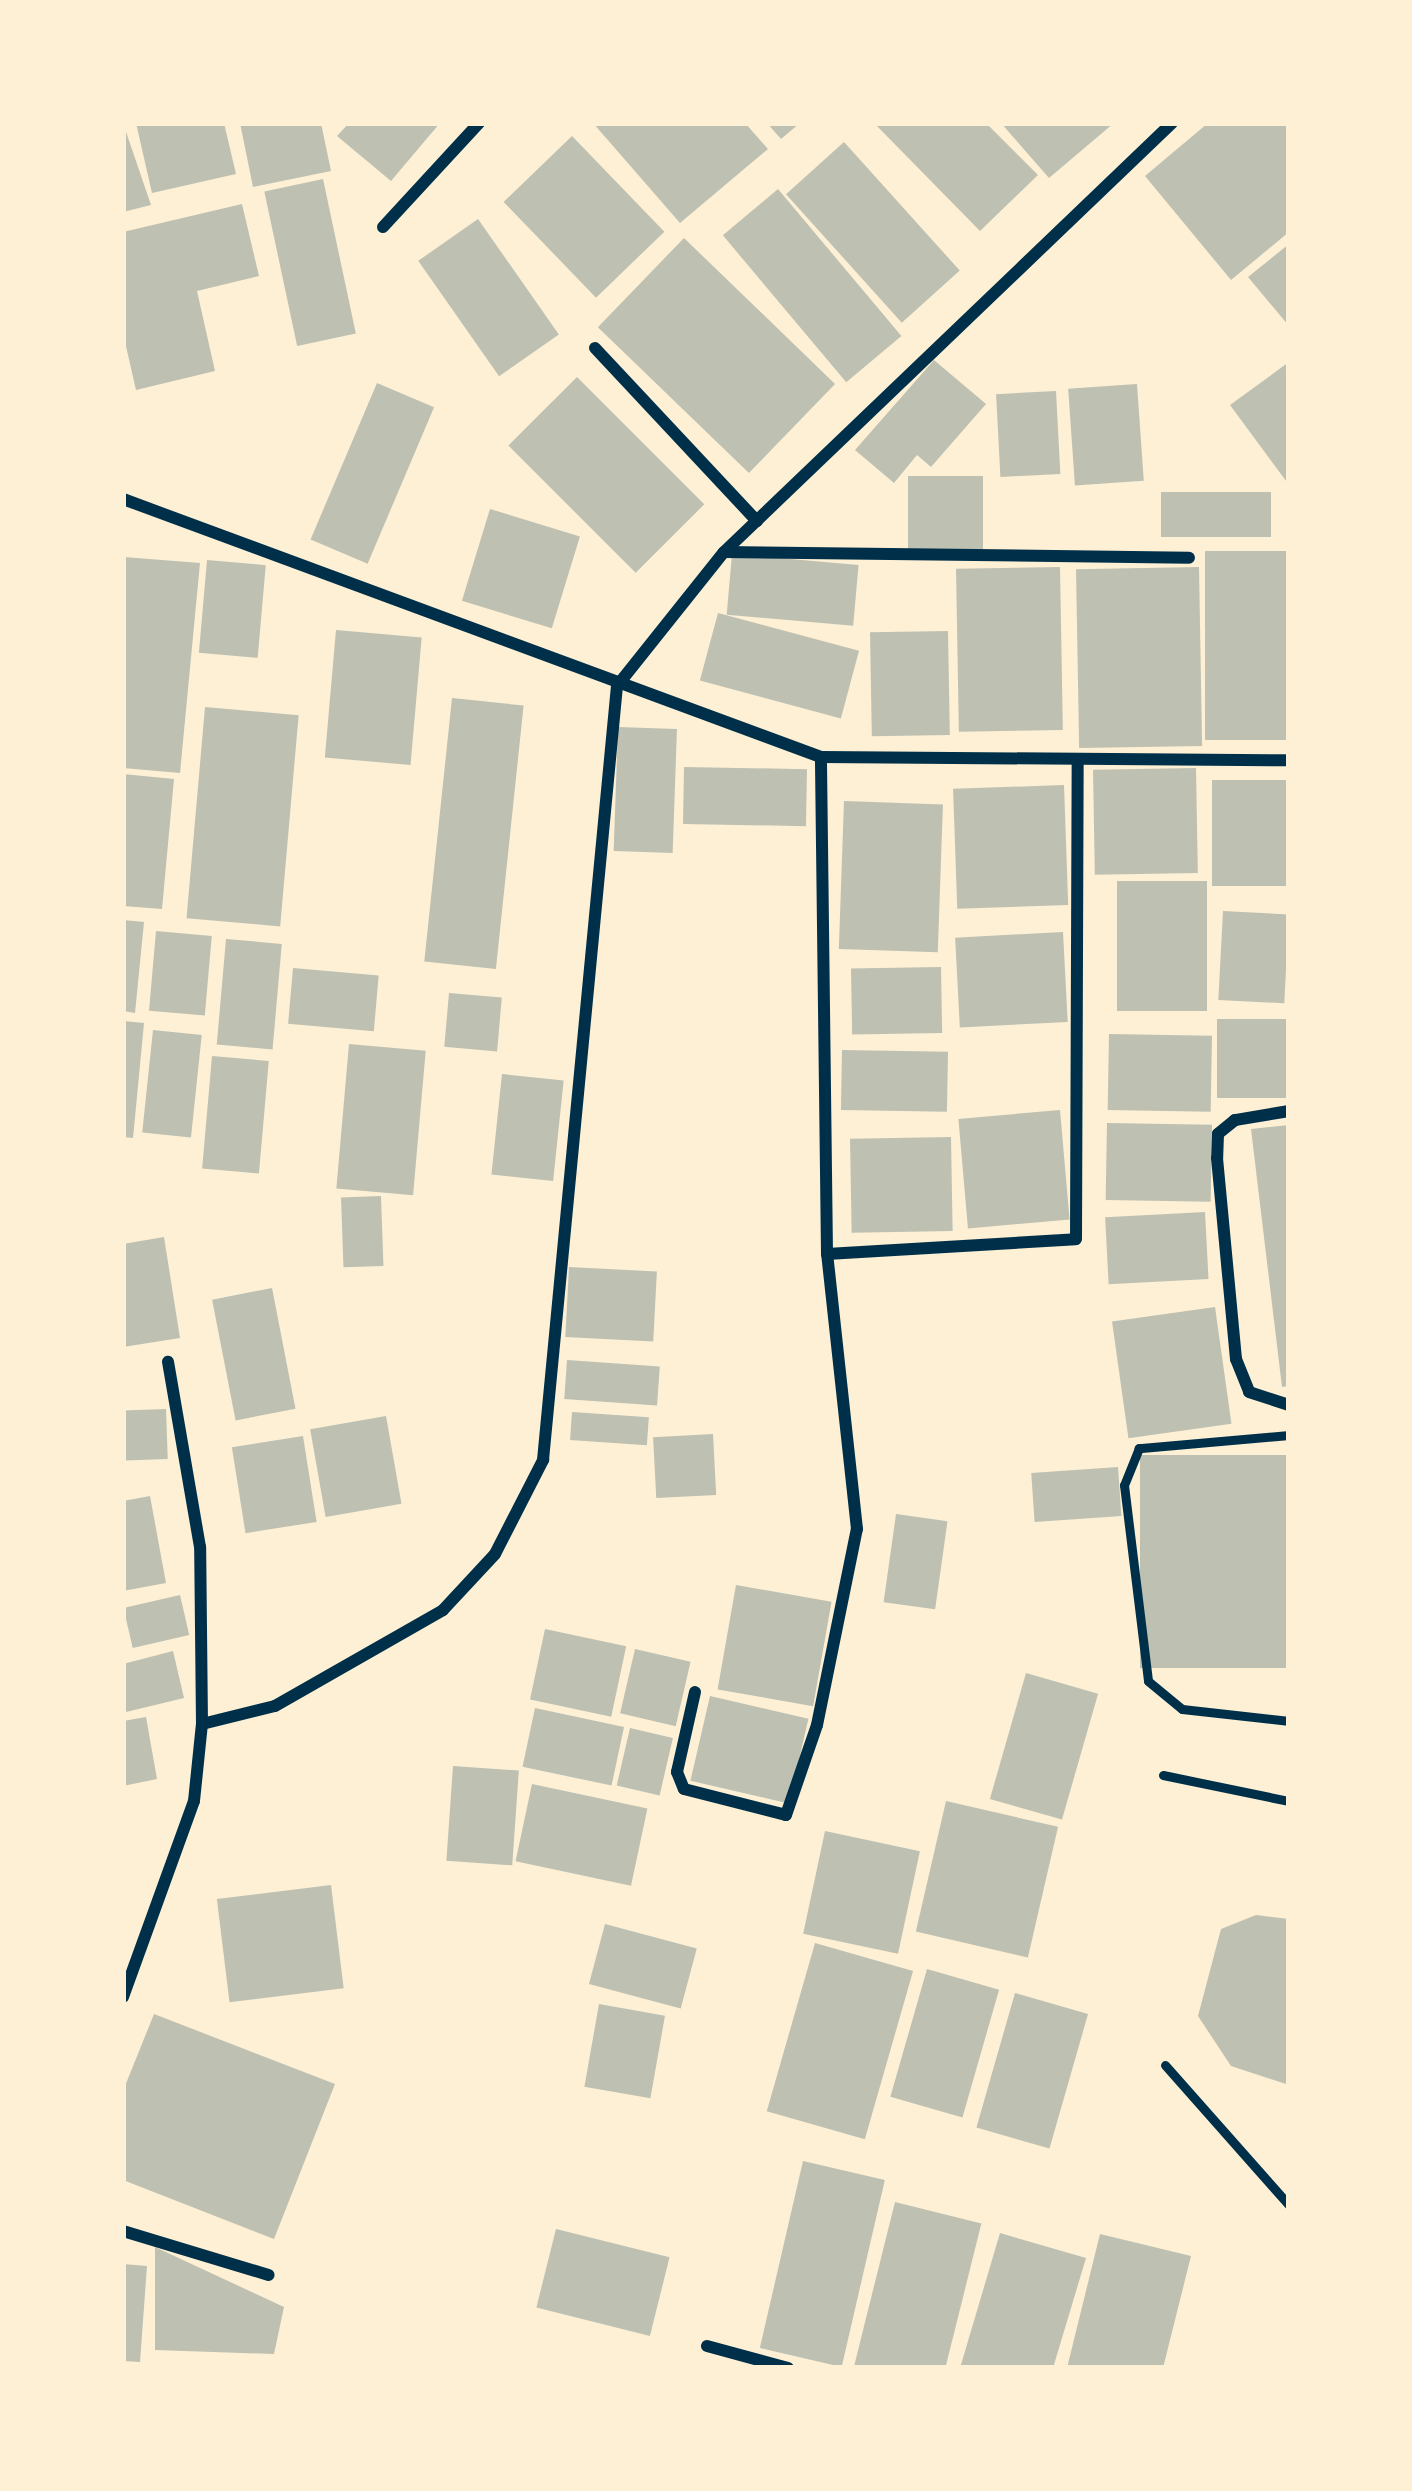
<!DOCTYPE html>
<html>
<head>
<meta charset="utf-8">
<style>
	body { margin:0 }
	#map { position:relative; width:1412px; height:2491px; overflow:hidden; background:#fdf0d5; font-family:Cabin,sans-serif }
	div>[style] { position:absolute }
	.building>* { inset:0; background:#bec0b2; transform-origin:0 0 }
	.service>* { height:9px; margin:-4.5px; padding:0 4.5px; transform-origin:4.5px; border-radius:4.5px; background:#003049 }
	.minor>* { height:12px; margin:-6px; padding:0 6px; transform-origin:6px; border-radius:6px; background:#003049 }
	span { translate:-50% -50%; white-space:nowrap; text-align:center; line-height:1.15; -webkit-text-stroke:12px #fdf0d5; paint-order:stroke }
	.frame { position:absolute; inset:0; border:126px solid #fdf0d5; pointer-events:none }
</style>
</head>
<body>
<div id="map">
	<div class="building">
		<i style="clip-path:polygon(123px 123px,151px 205px,123px 212px)"></i>
		<i style="clip-path:polygon(136px 123px,224px 123px,236px 174px,152px 193px)"></i>
		<i style="clip-path:polygon(240px 123px,321px 123px,331px 171px,253px 187px)"></i>
		<i style="clip-path:polygon(349px 123px,440px 123px,391px 181px,337px 136px)"></i>
		<i style="clip-path:polygon(593px 123px,745px 123px,768px 149px,680px 223px)"></i>
		<i style="clip-path:polygon(767px 123px,800px 123px,781px 139px)"></i>
		<i style="clip-path:polygon(874px 123px,986px 123px,1038px 175px,980px 231px)"></i>
		<i style="clip-path:polygon(1001px 123px,1114px 123px,1049px 178px)"></i>
		<i style="clip-path:polygon(1208px 123px,1289px 123px,1289px 232px,1231px 280px,1145px 176px)"></i>
		<i style="left:572px;top:136px;width:133px;height:95px;rotate:46deg"></i>
		<i style="left:844px;top:142px;width:173px;height:78px;rotate:48deg"></i>
		<i style="left:323px;top:179px;width:158px;height:60px;rotate:78deg"></i>
		<i style="left:778px;top:189px;width:192px;height:72px;rotate:50deg"></i>
		<i style="clip-path:polygon(242px 204px,259px 276px,197px 291px,215px 371px,136px 390px,123px 333px,123px 232px)"></i>
		<i style="left:478px;top:219px;width:141px;height:73px;rotate:55deg"></i>
		<i style="left:684px;top:238px;width:210px;height:124px;rotate:44deg"></i>
		<i style="clip-path:polygon(1289px 244px,1289px 326px,1248px 277px)"></i>
		<i style="clip-path:polygon(934px 360px,986px 404px,931px 467px,917px 455px,894px 483px,855px 450px)"></i>
		<i style="clip-path:polygon(1289px 362px,1289px 485px,1230px 405px)"></i>
		<i style="left:577px;top:377px;width:180px;height:97px;rotate:45deg"></i>
		<i style="left:377px;top:383px;width:62px;height:170px;rotate:23deg"></i>
		<i style="left:1137px;top:384px;width:97px;height:69px;rotate:86deg"></i>
		<i style="left:1056px;top:391px;width:83px;height:60px;rotate:87deg"></i>
		<i style="left:908px;top:476px;width:75px;height:76px"></i>
		<i style="left:1271px;top:492px;width:45px;height:110px;rotate:90deg"></i>
		<i style="left:490px;top:509px;width:94px;height:96px;rotate:17deg"></i>
		<i style="left:1289px;top:551px;width:189px;height:84px;rotate:90deg"></i>
		<i style="left:732px;top:554px;width:127px;height:61px;rotate:5deg"></i>
		<i style="clip-path:polygon(124px 557px,200px 563px,180px 773px,123px 768px)"></i>
		<i style="left:207px;top:560px;width:59px;height:93px;rotate:5deg"></i>
		<i style="left:1060px;top:567px;width:163px;height:104px;rotate:89deg"></i>
		<i style="left:1199px;top:567px;width:179px;height:123px;rotate:89deg"></i>
		<i style="left:718px;top:613px;width:146px;height:70px;rotate:15deg"></i>
		<i style="left:336px;top:630px;width:86px;height:128px;rotate:5deg"></i>
		<i style="left:948px;top:631px;width:104px;height:78px;rotate:89deg"></i>
		<i style="left:452px;top:698px;width:72px;height:265px;rotate:6deg"></i>
		<i style="left:205px;top:707px;width:94px;height:212px;rotate:5deg"></i>
		<i style="left:618px;top:727px;width:59px;height:124px;rotate:2deg"></i>
		<i style="left:684px;top:767px;width:123px;height:57px;rotate:1deg"></i>
		<i style="left:1196px;top:768px;width:105px;height:103px;rotate:89deg"></i>
		<i style="clip-path:polygon(123px 774px,174px 779px,162px 909px,123px 906px)"></i>
		<i style="left:1289px;top:780px;width:106px;height:77px;rotate:90deg"></i>
		<i style="left:1064px;top:785px;width:120px;height:111px;rotate:88deg"></i>
		<i style="left:844px;top:801px;width:99px;height:148px;rotate:2deg"></i>
		<i style="left:1117px;top:881px;width:90px;height:130px"></i>
		<i style="left:1223px;top:911px;width:66px;height:89px;rotate:3deg"></i>
		<i style="clip-path:polygon(123px 920px,144px 922px,135px 1013px,123px 1011px)"></i>
		<i style="left:156px;top:931px;width:56px;height:80px;rotate:5deg"></i>
		<i style="left:1063px;top:932px;width:90px;height:108px;rotate:87deg"></i>
		<i style="left:226px;top:939px;width:56px;height:106px;rotate:5deg"></i>
		<i style="left:941px;top:967px;width:66px;height:90px;rotate:89deg"></i>
		<i style="left:293px;top:968px;width:86px;height:56px;rotate:5deg"></i>
		<i style="left:449px;top:993px;width:53px;height:54px;rotate:5deg"></i>
		<i style="left:1289px;top:1019px;width:79px;height:72px;rotate:90deg"></i>
		<i style="clip-path:polygon(123px 1021px,144px 1023px,133px 1138px,123px 1137px)"></i>
		<i style="left:153px;top:1030px;width:49px;height:103px;rotate:6deg"></i>
		<i style="left:1109px;top:1034px;width:103px;height:76px;rotate:1deg"></i>
		<i style="left:349px;top:1044px;width:77px;height:145px;rotate:5deg"></i>
		<i style="left:842px;top:1050px;width:106px;height:60px;rotate:1deg"></i>
		<i style="left:212px;top:1056px;width:57px;height:113px;rotate:5deg"></i>
		<i style="left:502px;top:1074px;width:62px;height:101px;rotate:6deg"></i>
		<i style="left:1060px;top:1110px;width:110px;height:102px;rotate:85deg"></i>
		<i style="left:1107px;top:1123px;width:105px;height:77px;rotate:1deg"></i>
		<i style="clip-path:polygon(1289px 1125px,1289px 1386px,1282px 1387px,1251px 1129px)"></i>
		<i style="left:951px;top:1137px;width:94px;height:101px;rotate:89deg"></i>
		<i style="left:381px;top:1196px;width:70px;height:40px;rotate:88deg"></i>
		<i style="left:1205px;top:1212px;width:67px;height:100px;rotate:87deg"></i>
		<i style="clip-path:polygon(164px 1237px,180px 1338px,123px 1347px,123px 1244px)"></i>
		<i style="left:569px;top:1267px;width:88px;height:70px;rotate:3deg"></i>
		<i style="left:272px;top:1288px;width:123px;height:61px;rotate:79deg"></i>
		<i style="left:1215px;top:1307px;width:118px;height:104px;rotate:82deg"></i>
		<i style="left:567px;top:1360px;width:93px;height:39px;rotate:4deg"></i>
		<i style="left:166px;top:1409px;width:50px;height:43px;rotate:88deg"></i>
		<i style="left:572px;top:1412px;width:77px;height:28px;rotate:4deg"></i>
		<i style="left:386px;top:1416px;width:89px;height:77px;rotate:80deg"></i>
		<i style="left:713px;top:1434px;width:61px;height:60px;rotate:87deg"></i>
		<i style="left:303px;top:1436px;width:87px;height:72px;rotate:81deg"></i>
		<i style="left:1289px;top:1455px;width:213px;height:149px;rotate:90deg"></i>
		<i style="left:1118px;top:1467px;width:49px;height:87px;rotate:86deg"></i>
		<i style="clip-path:polygon(150px 1496px,166px 1583px,123px 1591px,123px 1501px)"></i>
		<i style="left:896px;top:1514px;width:52px;height:89px;rotate:8deg"></i>
		<i style="left:736px;top:1585px;width:97px;height:106px;rotate:10deg"></i>
		<i style="left:180px;top:1595px;width:41px;height:58px;rotate:77deg"></i>
		<i style="left:545px;top:1629px;width:83px;height:72px;rotate:12deg"></i>
		<i style="left:635px;top:1649px;width:57px;height:66px;rotate:13deg"></i>
		<i style="clip-path:polygon(173px 1651px,184px 1698px,126px 1712px,123px 1664px)"></i>
		<i style="left:1026px;top:1673px;width:75px;height:131px;rotate:16deg"></i>
		<i style="left:710px;top:1696px;width:101px;height:87px;rotate:13deg"></i>
		<i style="left:535px;top:1708px;width:91px;height:60px;rotate:12deg"></i>
		<i style="clip-path:polygon(146px 1717px,157px 1779px,123px 1786px,123px 1721px)"></i>
		<i style="left:630px;top:1728px;width:44px;height:59px;rotate:13deg"></i>
		<i style="left:453px;top:1766px;width:66px;height:95px;rotate:4deg"></i>
		<i style="left:532px;top:1784px;width:118px;height:79px;rotate:12deg"></i>
		<i style="left:946px;top:1801px;width:115px;height:134px;rotate:13deg"></i>
		<i style="left:825px;top:1831px;width:97px;height:105px;rotate:12deg"></i>
		<i style="left:331px;top:1885px;width:104px;height:115px;rotate:83deg"></i>
		<i style="clip-path:polygon(1256px 1915px,1289px 1919px,1289px 2085px,1231px 2066px,1198px 2016px,1221px 1929px)"></i>
		<i style="left:605px;top:1924px;width:95px;height:62px;rotate:15deg"></i>
		<i style="left:815px;top:1943px;width:102px;height:175px;rotate:16deg"></i>
		<i style="left:927px;top:1969px;width:75px;height:133px;rotate:16deg"></i>
		<i style="left:1015px;top:1993px;width:76px;height:140px;rotate:16deg"></i>
		<i style="left:599px;top:2004px;width:67px;height:84px;rotate:10deg"></i>
		<i style="clip-path:polygon(154px 2014px,335px 2084px,274px 2239px,123px 2180px,123px 2091px)"></i>
		<i style="left:803px;top:2161px;width:84px;height:192px;rotate:13deg"></i>
		<i style="left:895px;top:2202px;width:89px;height:171px;rotate:14deg"></i>
		<i style="left:556px;top:2229px;width:117px;height:81px;rotate:14deg"></i>
		<i style="clip-path:polygon(1000px 2233px,1086px 2258px,1053px 2368px,960px 2368px)"></i>
		<i style="clip-path:polygon(1100px 2234px,1191px 2256px,1163px 2368px,1067px 2368px)"></i>
		<i style="clip-path:polygon(155px 2247px,284px 2307px,274px 2354px,155px 2350px)"></i>
		<i style="clip-path:polygon(123px 2264px,147px 2266px,140px 2362px,123px 2361px)"></i>
	</div>
	<div class="service">
		<i style="left:1289px;top:1435px;width:151px;rotate:175deg"></i>
		<i style="left:1139px;top:1448px;width:40px;rotate:112deg"></i>
		<i style="left:1124px;top:1485px;width:197px;rotate:83deg"></i>
		<i style="left:1148px;top:1681px;width:44px;rotate:39.5deg"></i>
		<i style="left:1182px;top:1709px;width:108px;rotate:6.4deg"></i>
		<i style="left:1163px;top:1775px;width:129px;rotate:11.7deg"></i>
		<i style="left:1165px;top:2065px;width:187px;rotate:48.5deg"></i>
	</div>
	<div class="minor">
		<i style="left:383px;top:227px;width:142px;rotate:-47.3deg"></i>
		<i style="left:595px;top:348px;width:237px;rotate:46.9deg"></i>
		<i style="left:123px;top:499px;width:744px;rotate:20.29deg"></i>
		<i style="left:821px;top:757px;width:468px;rotate:0.4deg"></i>
		<i style="left:724px;top:552px;width:465px;rotate:0.7deg"></i>
		<i style="left:1289px;top:1111px;width:55px;rotate:170.5deg"></i>
		<i style="left:1235px;top:1120px;width:22px;rotate:141deg"></i>
		<i style="left:1218px;top:1134px;width:24px;rotate:92deg"></i>
		<i style="left:1217px;top:1158px;width:202px;rotate:84.6deg"></i>
		<i style="left:1236px;top:1359px;width:35px;rotate:68deg"></i>
		<i style="left:1249px;top:1392px;width:42px;rotate:18deg"></i>
		<i style="left:827px;top:1254px;width:249px;rotate:-3.4deg"></i>
		<i style="left:1076px;top:1239px;width:476px;rotate:-89.8deg"></i>
		<i style="left:695px;top:1692px;width:82px;rotate:102.7deg"></i>
		<i style="left:677px;top:1772px;width:18px;rotate:68deg"></i>
		<i style="left:684px;top:1789px;width:105px;rotate:14.3deg"></i>
		<i style="left:786px;top:1815px;width:95px;rotate:-71deg"></i>
		<i style="left:817px;top:1725px;width:200px;rotate:-78.5deg"></i>
		<i style="left:857px;top:1529px;width:277px;rotate:-96.2deg"></i>
		<i style="left:827px;top:1254px;width:497px;rotate:-90.7deg"></i>
		<i style="left:202px;top:1724px;width:75px;rotate:-13.9deg"></i>
		<i style="left:275px;top:1706px;width:193px;rotate:-29.7deg"></i>
		<i style="left:443px;top:1610px;width:76px;rotate:-47.1deg"></i>
		<i style="left:495px;top:1554px;width:106px;rotate:-62.9deg"></i>
		<i style="left:543px;top:1460px;width:778px;rotate:-84.54deg"></i>
		<i style="left:617px;top:686px;width:171px;rotate:-51.4deg"></i>
		<i style="left:724px;top:552px;width:620px;rotate:-43.76deg"></i>
		<i style="left:123px;top:1997px;width:208px;rotate:-70.1deg"></i>
		<i style="left:194px;top:1801px;width:77px;rotate:-84.1deg"></i>
		<i style="left:202px;top:1724px;width:177px;rotate:-90.6deg"></i>
		<i style="left:200px;top:1547px;width:188px;rotate:-99.8deg"></i>
		<i style="left:123px;top:2231px;width:152px;rotate:16.8deg"></i>
		<i style="left:707px;top:2346px;width:84px;rotate:15.2deg"></i>
	</div>
	<div class="frame"></div>
</div>
</body>
</html>
